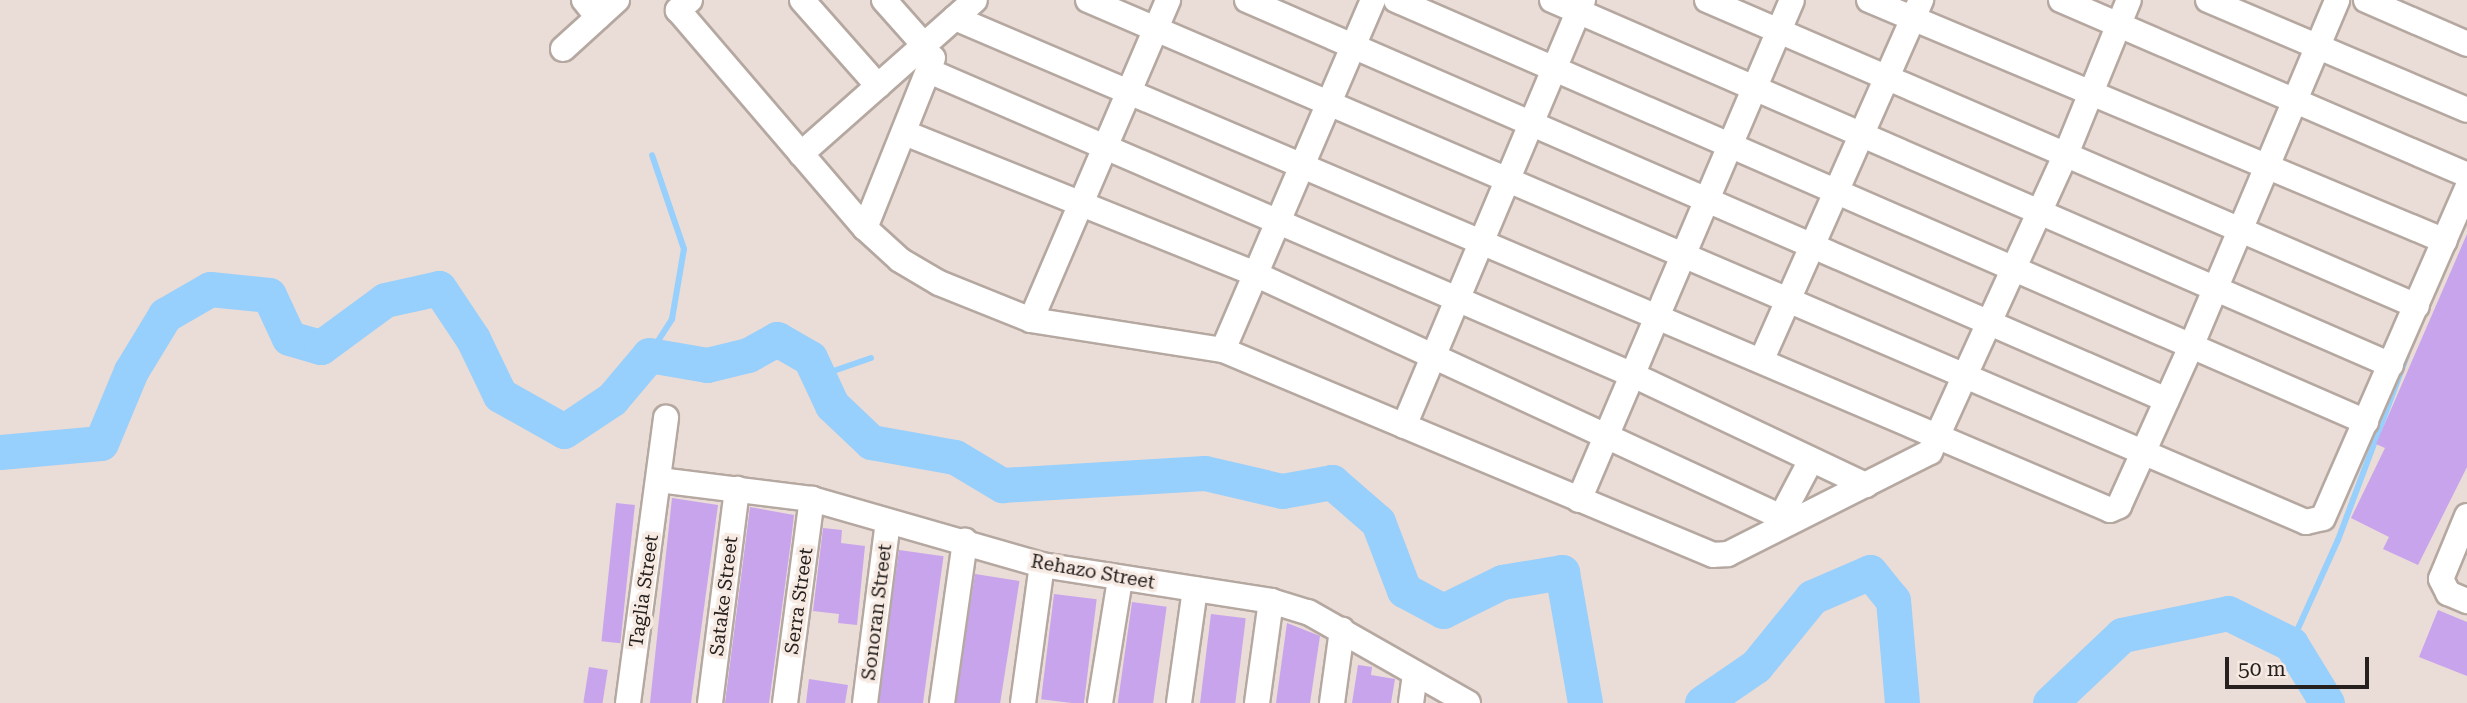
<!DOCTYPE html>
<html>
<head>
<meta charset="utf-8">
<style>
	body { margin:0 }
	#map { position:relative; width:2467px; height:703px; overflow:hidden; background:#eadcd6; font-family:"Roboto Serif",serif }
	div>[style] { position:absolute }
	.stream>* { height:6px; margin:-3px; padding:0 3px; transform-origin:3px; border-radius:3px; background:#97cffd }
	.river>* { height:35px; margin:-17.5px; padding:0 17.5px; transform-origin:17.5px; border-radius:17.5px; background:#97cffd }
	.building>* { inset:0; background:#c8a4ed; transform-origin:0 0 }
	.roads { filter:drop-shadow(2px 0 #b5a8a1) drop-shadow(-2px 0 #b5a8a1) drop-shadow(0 2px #b5a8a1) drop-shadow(0 -2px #b5a8a1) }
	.minor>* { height:24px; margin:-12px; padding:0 12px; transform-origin:12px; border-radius:12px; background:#fff }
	span { translate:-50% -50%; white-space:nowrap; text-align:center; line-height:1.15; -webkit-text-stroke:7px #f7eae3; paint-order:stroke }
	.street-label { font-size:19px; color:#26211f }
	.scale { position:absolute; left:2225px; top:657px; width:144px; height:32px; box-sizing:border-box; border:4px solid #26211f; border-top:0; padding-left:9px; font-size:21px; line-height:24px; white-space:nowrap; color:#26211f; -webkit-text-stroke:5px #f7eae3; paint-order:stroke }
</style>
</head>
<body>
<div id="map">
	<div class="stream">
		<i style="left:649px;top:355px;width:43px;rotate:-57.4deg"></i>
		<i style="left:672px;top:319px;width:71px;rotate:-80.3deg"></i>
		<i style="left:684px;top:249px;width:99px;rotate:-108.8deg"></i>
		<i style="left:819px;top:376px;width:55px;rotate:-19.1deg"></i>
		<i style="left:2291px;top:644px;width:114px;rotate:-65.7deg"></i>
		<i style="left:2338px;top:540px;width:197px;rotate:-69.5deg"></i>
	</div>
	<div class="river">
		<i style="left:0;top:452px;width:101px;rotate:-5.1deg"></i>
		<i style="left:101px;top:443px;width:78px;rotate:-67.4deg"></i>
		<i style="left:131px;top:371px;width:66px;rotate:-58.7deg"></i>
		<i style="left:165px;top:315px;width:52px;rotate:-30deg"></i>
		<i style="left:210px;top:289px;width:59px;rotate:5.8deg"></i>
		<i style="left:269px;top:295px;width:47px;rotate:65.1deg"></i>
		<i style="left:289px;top:338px;width:33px;rotate:16deg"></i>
		<i style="left:321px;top:347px;width:79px;rotate:-36.3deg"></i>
		<i style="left:385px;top:300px;width:55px;rotate:-12.5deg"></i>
		<i style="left:439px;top:288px;width:61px;rotate:56.3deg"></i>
		<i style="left:473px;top:339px;width:62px;rotate:64.3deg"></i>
		<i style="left:500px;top:395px;width:73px;rotate:29.4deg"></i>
		<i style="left:564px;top:431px;width:58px;rotate:-33.7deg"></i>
		<i style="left:612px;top:399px;width:57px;rotate:-49.9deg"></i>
		<i style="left:649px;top:355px;width:59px;rotate:9.8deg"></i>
		<i style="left:707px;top:365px;width:42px;rotate:-13.7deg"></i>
		<i style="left:748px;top:355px;width:33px;rotate:-29deg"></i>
		<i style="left:777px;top:339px;width:38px;rotate:30deg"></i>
		<i style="left:810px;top:358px;width:52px;rotate:64.9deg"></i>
		<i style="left:832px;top:405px;width:54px;rotate:43.5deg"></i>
		<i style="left:871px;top:442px;width:85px;rotate:10.1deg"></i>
		<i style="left:955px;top:457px;width:55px;rotate:30.8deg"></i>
		<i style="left:1002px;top:485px;width:203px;rotate:-3.4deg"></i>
		<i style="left:1205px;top:473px;width:79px;rotate:13.2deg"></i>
		<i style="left:1282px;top:491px;width:51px;rotate:-10.2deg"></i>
		<i style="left:1332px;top:482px;width:61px;rotate:41deg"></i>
		<i style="left:1378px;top:522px;width:73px;rotate:69.1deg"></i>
		<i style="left:1404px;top:590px;width:44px;rotate:28.3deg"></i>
		<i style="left:1443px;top:611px;width:66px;rotate:-26.2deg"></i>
		<i style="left:1502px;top:582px;width:61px;rotate:-9.5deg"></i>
		<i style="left:1562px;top:572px;width:133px;rotate:80deg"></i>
		<i style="left:1702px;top:703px;width:65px;rotate:-34.4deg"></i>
		<i style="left:1756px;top:666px;width:89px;rotate:-50.9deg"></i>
		<i style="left:1812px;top:597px;width:63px;rotate:-23.3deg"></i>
		<i style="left:1870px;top:572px;width:36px;rotate:51deg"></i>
		<i style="left:1893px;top:600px;width:103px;rotate:85deg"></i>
		<i style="left:2050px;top:703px;width:99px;rotate:-43.4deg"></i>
		<i style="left:2122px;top:635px;width:108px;rotate:-11.7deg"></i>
		<i style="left:2228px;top:613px;width:70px;rotate:26.2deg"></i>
		<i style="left:2291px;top:644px;width:69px;rotate:58.6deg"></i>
	</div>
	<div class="building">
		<i style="clip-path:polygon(2467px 234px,2467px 467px,2418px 565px,2383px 549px,2389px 537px,2351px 518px,2385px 448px,2376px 444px)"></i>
		<i style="clip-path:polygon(672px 498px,718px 505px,691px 703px,650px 703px)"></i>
		<i style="left:616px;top:503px;width:19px;height:139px;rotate:6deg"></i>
		<i style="clip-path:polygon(750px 507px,794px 515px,791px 541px,769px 703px,725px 703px)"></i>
		<i style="clip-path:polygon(823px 528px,842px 530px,841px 543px,865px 546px,857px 625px,838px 623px,839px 614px,813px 611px)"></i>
		<i style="left:899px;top:550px;width:45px;height:154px;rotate:8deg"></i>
		<i style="left:975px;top:574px;width:45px;height:130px;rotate:9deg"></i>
		<i style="left:1054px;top:594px;width:43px;height:106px;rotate:7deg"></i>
		<i style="left:1132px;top:602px;width:35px;height:102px;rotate:8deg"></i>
		<i style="clip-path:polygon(2438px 610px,2467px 622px,2467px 676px,2419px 657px)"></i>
		<i style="left:1211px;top:614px;width:35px;height:90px;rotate:7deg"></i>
		<i style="clip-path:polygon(1287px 623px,1320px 636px,1310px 703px,1276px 703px)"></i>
		<i style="clip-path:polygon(1358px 665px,1372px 667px,1371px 675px,1395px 679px,1391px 703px,1352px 703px)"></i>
		<i style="left:589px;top:667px;width:19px;height:36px;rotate:9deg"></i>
		<i style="clip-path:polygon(809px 679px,848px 685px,845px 703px,806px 703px)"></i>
	</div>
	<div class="roads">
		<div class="minor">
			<i style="left:584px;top:0;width:22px;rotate:51deg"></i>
			<i style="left:690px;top:0;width:16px;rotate:140deg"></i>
			<i style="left:678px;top:10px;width:287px;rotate:49.4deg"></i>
			<i style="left:865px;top:228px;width:47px;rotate:42.4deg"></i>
			<i style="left:900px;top:260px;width:45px;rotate:30.5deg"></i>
			<i style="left:939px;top:283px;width:99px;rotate:21.9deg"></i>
			<i style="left:1031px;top:320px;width:194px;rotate:8.9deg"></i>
			<i style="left:1223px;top:350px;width:531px;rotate:22.7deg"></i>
			<i style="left:1713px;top:555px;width:15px;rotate:-4deg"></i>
			<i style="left:1728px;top:554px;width:226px;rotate:-26.8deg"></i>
			<i style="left:1930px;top:452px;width:328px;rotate:-65.5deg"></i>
			<i style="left:2066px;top:154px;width:166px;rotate:-67.8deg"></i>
			<i style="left:802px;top:0;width:115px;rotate:48.5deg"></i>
			<i style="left:884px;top:0;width:60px;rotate:48.4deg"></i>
			<i style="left:1088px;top:0;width:1325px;rotate:23.2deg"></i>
			<i style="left:2306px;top:522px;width:17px;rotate:-13deg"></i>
			<i style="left:2323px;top:518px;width:360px;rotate:-66.4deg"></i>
			<i style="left:1247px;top:0;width:1003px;rotate:23.5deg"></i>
			<i style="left:1396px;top:0;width:1058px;rotate:23.51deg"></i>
			<i style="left:1552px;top:0;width:915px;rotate:23.51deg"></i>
			<i style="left:1707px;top:0;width:773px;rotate:23.32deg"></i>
			<i style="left:1869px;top:0;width:624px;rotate:22.7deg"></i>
			<i style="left:2061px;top:0;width:442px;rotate:23.3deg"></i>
			<i style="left:2208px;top:0;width:281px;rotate:23deg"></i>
			<i style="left:2366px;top:0;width:110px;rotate:23.5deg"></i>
			<i style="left:955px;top:18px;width:1255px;rotate:23.07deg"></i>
			<i style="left:2110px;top:510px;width:10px;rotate:-24deg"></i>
			<i style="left:2119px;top:506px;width:178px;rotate:-65.7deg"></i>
			<i style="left:2192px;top:344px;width:373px;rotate:-67.1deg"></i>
			<i style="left:563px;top:49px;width:73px;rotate:-42.2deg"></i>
			<i style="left:929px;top:71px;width:767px;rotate:23.36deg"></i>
			<i style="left:1633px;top:375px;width:258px;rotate:25.3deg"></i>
			<i style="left:905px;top:133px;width:377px;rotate:21.9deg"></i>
			<i style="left:1255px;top:274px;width:589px;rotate:24.78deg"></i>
			<i style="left:801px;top:154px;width:232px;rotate:-41.5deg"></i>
			<i style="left:865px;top:228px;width:183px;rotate:-68.2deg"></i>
			<i style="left:1031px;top:320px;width:348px;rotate:-66.8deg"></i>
			<i style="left:1223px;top:350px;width:381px;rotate:-66.8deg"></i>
			<i style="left:1762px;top:359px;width:393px;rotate:-66.1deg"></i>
			<i style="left:1404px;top:426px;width:462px;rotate:-67.2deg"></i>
			<i style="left:659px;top:480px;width:154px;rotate:7.1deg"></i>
			<i style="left:812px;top:499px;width:239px;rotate:16deg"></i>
			<i style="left:1042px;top:565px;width:232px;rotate:8.9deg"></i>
			<i style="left:1271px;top:601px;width:39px;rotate:17deg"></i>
			<i style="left:1308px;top:612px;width:184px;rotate:29.6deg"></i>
			<i style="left:1579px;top:500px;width:543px;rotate:-66.93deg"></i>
			<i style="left:2467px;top:516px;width:68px;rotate:112.4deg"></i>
			<i style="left:2441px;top:579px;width:16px;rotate:63deg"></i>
			<i style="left:2448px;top:593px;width:21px;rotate:23deg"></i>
			<i style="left:1781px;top:517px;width:64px;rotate:-62.2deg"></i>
			<i style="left:628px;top:703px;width:288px;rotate:-82.4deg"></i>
			<i style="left:710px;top:703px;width:216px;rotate:-82.8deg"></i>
			<i style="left:785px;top:703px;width:206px;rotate:-82.5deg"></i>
			<i style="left:865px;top:703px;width:183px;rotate:-82.8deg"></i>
			<i style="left:942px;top:703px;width:164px;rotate:-81.9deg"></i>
			<i style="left:1023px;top:703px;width:139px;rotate:-82.2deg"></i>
			<i style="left:1100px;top:703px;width:126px;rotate:-80.8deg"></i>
			<i style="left:1179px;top:703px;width:115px;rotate:-82deg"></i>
			<i style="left:1257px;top:703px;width:103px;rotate:-82.2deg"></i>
			<i style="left:1332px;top:703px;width:74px;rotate:-82.2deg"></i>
			<i style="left:1411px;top:703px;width:30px;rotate:-82deg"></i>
		</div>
	</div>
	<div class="street-label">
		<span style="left:1093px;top:572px;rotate:10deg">Rehazo Street</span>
		<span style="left:644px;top:591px;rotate:-82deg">Taglia Street</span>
		<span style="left:724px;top:596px;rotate:-83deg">Satake Street</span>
		<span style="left:799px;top:601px;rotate:-82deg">Serra Street</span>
		<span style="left:877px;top:612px;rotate:-83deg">Sonoran Street</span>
	</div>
	<div class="scale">50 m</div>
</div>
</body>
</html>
